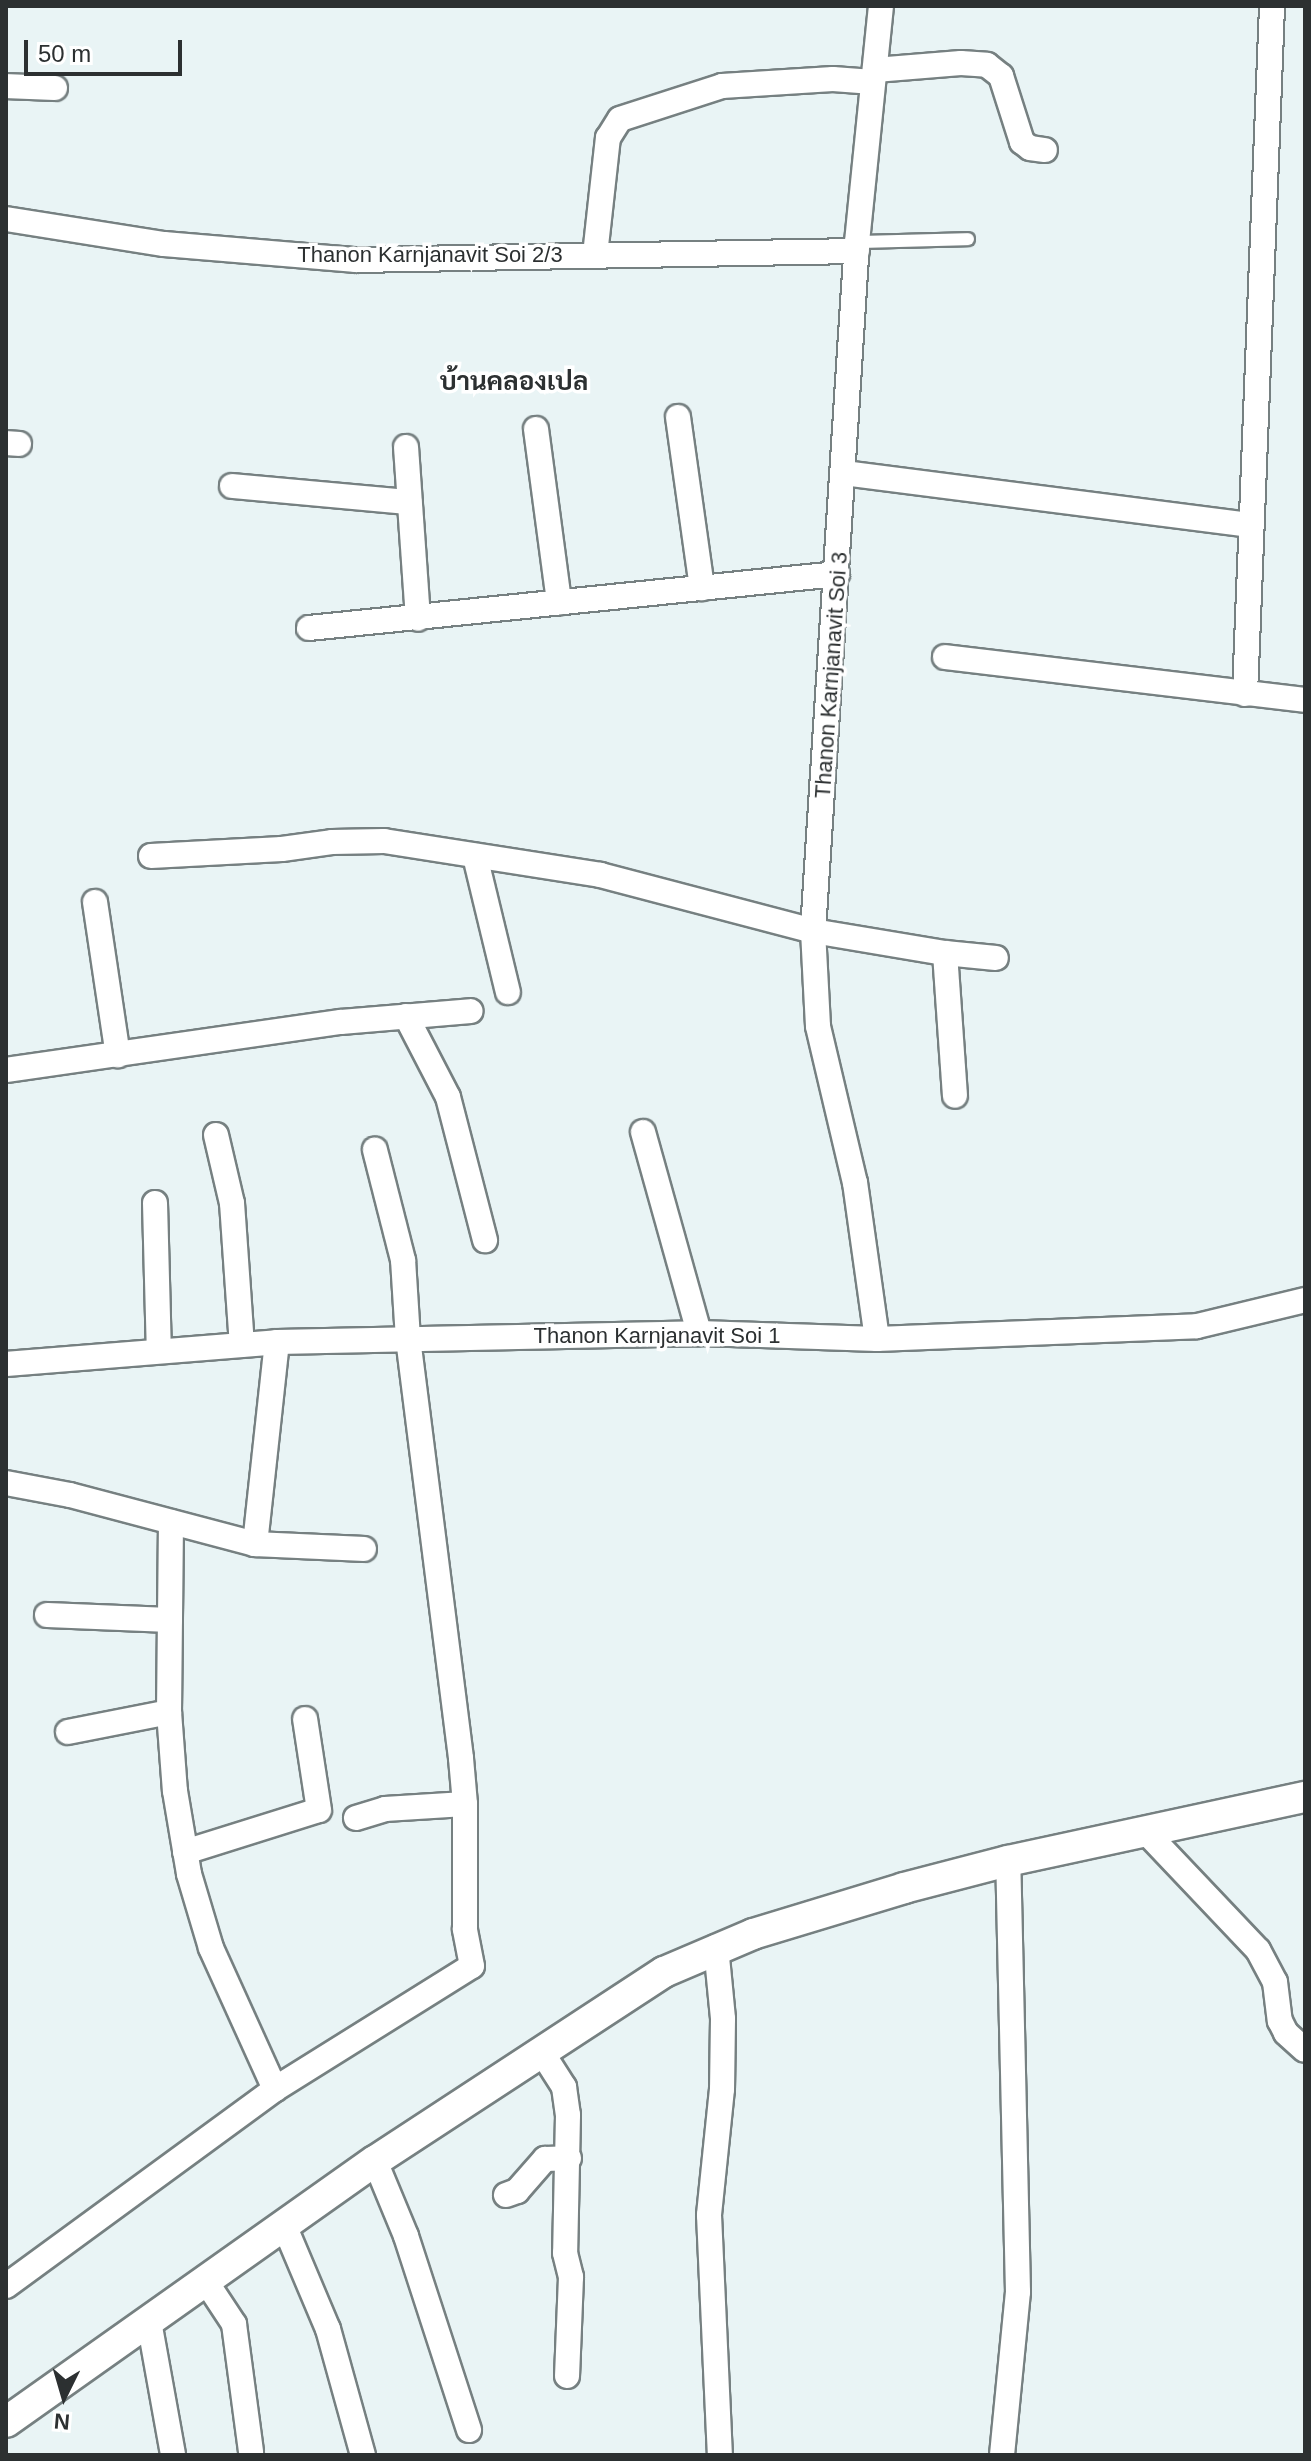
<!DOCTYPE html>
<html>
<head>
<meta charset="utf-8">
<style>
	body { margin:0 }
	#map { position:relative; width:1311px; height:2461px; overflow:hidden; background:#e9f4f5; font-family:Arial,Sarabun,sans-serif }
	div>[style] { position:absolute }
	.roads { filter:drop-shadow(2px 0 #768081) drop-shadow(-2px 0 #768081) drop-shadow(0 2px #768081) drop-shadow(0 -2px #768081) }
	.service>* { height:12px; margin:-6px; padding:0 6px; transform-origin:6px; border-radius:6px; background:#fff }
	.minor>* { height:24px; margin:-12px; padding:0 12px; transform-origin:12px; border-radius:12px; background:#fff }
	.tertiary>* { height:30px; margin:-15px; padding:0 15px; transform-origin:15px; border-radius:15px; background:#fff }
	span { translate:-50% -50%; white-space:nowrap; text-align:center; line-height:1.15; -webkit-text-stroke:7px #fff; paint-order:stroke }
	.street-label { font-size:22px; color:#2c3031 }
	.quarter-label { font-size:26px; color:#2c3031; font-weight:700 }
	.frame { position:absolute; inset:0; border:8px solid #2c3031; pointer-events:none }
	.north { position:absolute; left:24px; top:2357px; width:80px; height:80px; -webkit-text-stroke:6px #fff; paint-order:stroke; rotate:185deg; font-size:22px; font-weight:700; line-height:32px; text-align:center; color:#2c3031 }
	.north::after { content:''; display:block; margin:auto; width:28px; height:36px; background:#2c3031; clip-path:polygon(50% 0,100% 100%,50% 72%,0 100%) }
	.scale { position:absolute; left:24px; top:40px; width:158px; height:36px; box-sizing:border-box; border:4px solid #2c3031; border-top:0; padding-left:10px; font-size:24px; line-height:28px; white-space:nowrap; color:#2c3031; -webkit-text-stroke:6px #fff; paint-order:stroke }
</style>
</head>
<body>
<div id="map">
	<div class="roads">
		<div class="service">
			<i style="left:857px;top:242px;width:111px;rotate:-1.5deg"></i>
		</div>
		<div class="minor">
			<i style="left:875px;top:70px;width:86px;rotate:-4.7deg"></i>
			<i style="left:961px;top:63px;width:26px;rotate:4deg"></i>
			<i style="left:987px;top:65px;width:18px;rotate:38deg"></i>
			<i style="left:1001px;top:76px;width:69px;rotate:72.3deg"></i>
			<i style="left:1022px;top:142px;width:10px;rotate:37deg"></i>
			<i style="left:1030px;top:148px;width:15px;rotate:8deg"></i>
			<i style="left:6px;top:86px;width:49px;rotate:2.3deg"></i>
			<i style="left:6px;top:219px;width:160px;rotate:9deg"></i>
			<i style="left:164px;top:244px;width:193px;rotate:4.8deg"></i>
			<i style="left:356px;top:260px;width:501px;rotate:-1.03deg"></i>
			<i style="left:595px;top:255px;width:118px;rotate:-83.7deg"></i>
			<i style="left:608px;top:138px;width:22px;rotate:-58deg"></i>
			<i style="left:620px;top:119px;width:107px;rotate:-17.9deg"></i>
			<i style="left:722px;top:86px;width:111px;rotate:-3.6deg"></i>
			<i style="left:833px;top:79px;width:40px;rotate:4.3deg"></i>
			<i style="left:678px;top:417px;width:173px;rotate:82deg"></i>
			<i style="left:536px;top:429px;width:175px;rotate:82.4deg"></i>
			<i style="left:6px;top:443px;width:13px;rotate:4deg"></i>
			<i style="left:406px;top:447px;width:172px;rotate:86deg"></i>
			<i style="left:844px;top:473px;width:410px;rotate:7.3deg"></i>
			<i style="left:232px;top:486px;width:178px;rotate:5.2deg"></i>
			<i style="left:309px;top:628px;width:531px;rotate:-5.84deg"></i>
			<i style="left:945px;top:657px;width:363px;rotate:6.8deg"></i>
			<i style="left:1245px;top:694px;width:689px;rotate:-87.75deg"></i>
			<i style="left:151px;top:856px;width:131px;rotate:-3.1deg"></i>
			<i style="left:282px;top:849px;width:50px;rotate:-8deg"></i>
			<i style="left:332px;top:842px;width:52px;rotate:-1.1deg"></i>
			<i style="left:384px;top:841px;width:219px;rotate:8.9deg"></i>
			<i style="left:600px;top:875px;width:220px;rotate:14.7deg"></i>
			<i style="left:813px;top:931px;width:134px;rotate:9.5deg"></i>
			<i style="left:945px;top:953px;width:51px;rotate:5.6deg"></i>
			<i style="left:475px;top:856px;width:140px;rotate:76.4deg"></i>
			<i style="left:95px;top:902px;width:155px;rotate:81.5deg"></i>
			<i style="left:945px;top:953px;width:143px;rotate:86deg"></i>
			<i style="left:406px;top:1016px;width:91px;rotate:62.6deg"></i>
			<i style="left:448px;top:1097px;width:148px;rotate:75.5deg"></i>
			<i style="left:6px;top:1070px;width:338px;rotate:-8.2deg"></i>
			<i style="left:341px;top:1022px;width:130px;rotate:-4.8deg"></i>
			<i style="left:643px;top:1132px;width:209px;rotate:74.4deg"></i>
			<i style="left:216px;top:1135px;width:70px;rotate:76.8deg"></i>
			<i style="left:232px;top:1203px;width:142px;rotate:86deg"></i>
			<i style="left:155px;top:1203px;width:148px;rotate:88.5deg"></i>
			<i style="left:877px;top:1339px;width:158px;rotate:-98deg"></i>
			<i style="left:855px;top:1183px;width:161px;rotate:-103.3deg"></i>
			<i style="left:818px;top:1026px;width:95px;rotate:-93deg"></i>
			<i style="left:813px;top:931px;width:690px;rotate:-86.35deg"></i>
			<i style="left:857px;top:242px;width:237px;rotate:-84.2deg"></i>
			<i style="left:6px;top:1364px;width:272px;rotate:-4.6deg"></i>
			<i style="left:277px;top:1342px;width:422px;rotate:-1.2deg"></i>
			<i style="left:699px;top:1333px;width:178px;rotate:1.9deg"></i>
			<i style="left:877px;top:1339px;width:320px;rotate:-2.3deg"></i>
			<i style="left:1197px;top:1326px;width:111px;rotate:-13.5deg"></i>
			<i style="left:6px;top:1483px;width:65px;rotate:10.6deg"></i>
			<i style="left:70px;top:1495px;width:191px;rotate:14.8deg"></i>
			<i style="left:255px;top:1544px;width:203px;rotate:-83.8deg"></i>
			<i style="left:171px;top:1522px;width:190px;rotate:90.6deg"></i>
			<i style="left:169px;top:1712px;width:79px;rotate:85.7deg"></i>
			<i style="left:175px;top:1791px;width:84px;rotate:80.4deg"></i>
			<i style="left:189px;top:1874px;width:77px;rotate:73.4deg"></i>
			<i style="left:211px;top:1948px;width:155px;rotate:65.6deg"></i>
			<i style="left:255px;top:1544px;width:109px;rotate:2.6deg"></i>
			<i style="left:47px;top:1615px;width:123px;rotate:2.3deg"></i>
			<i style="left:68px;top:1732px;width:103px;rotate:-11.2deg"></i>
			<i style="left:356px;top:1818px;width:30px;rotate:-17deg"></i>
			<i style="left:385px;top:1809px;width:80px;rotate:-3.6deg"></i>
			<i style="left:1145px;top:1831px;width:164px;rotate:46.5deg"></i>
			<i style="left:1258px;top:1950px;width:36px;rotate:62deg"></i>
			<i style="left:1275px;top:1982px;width:39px;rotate:83deg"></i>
			<i style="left:1280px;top:2021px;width:13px;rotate:63deg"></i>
			<i style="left:1286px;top:2033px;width:25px;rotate:42deg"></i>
			<i style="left:185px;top:1852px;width:140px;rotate:-17.4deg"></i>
			<i style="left:319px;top:1810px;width:92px;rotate:-98.7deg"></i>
			<i style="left:716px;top:1947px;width:72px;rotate:84.4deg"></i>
			<i style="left:723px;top:2019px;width:70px;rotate:90.8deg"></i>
			<i style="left:722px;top:2089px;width:127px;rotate:95.9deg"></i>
			<i style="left:709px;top:2215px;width:240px;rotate:87.4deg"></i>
			<i style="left:541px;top:2051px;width:43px;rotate:57.4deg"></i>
			<i style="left:564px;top:2087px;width:28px;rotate:82deg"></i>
			<i style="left:568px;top:2115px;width:138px;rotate:91.2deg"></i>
			<i style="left:565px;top:2253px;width:25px;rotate:76deg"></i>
			<i style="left:571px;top:2277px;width:99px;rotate:92.3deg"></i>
			<i style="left:375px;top:2161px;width:81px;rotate:67.5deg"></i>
			<i style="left:406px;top:2236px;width:204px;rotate:72deg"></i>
			<i style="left:506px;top:2195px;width:12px;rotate:-20deg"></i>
			<i style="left:517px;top:2191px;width:43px;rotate:-48.8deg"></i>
			<i style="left:545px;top:2159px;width:24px;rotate:-2deg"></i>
			<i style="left:284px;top:2225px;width:113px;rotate:67.1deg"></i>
			<i style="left:328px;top:2329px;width:131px;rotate:74.5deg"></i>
			<i style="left:205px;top:2280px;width:53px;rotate:56.6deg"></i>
			<i style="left:234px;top:2324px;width:129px;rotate:82.4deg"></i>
			<i style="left:6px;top:2286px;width:333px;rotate:-36.2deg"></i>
			<i style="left:275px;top:2089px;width:232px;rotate:-32deg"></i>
			<i style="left:472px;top:1966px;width:38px;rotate:-101deg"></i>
			<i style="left:465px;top:1929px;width:125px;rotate:-90deg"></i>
			<i style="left:465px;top:1804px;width:46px;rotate:-95deg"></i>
			<i style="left:461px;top:1758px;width:422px;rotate:-97.2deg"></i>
			<i style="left:408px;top:1339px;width:79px;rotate:-93.6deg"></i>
			<i style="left:403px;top:1260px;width:114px;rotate:-104.3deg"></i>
			<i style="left:149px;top:2321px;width:136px;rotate:79.8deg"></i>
			<i style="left:1002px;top:2455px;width:164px;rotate:-84.4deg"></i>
			<i style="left:1018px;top:2292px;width:431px;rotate:-91.3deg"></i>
		</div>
		<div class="tertiary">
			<i style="left:6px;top:2422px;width:452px;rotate:-35.3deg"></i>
			<i style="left:375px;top:2161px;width:345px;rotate:-33.2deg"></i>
			<i style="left:664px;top:1972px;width:97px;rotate:-23.1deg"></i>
			<i style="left:753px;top:1934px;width:158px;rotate:-16.9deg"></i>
			<i style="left:904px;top:1888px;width:107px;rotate:-14.6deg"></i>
			<i style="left:1008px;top:1861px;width:304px;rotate:-12.2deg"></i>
		</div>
	</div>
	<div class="street-label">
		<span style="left:430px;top:255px">Thanon Karnjanavit Soi 2/3</span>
		<span style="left:831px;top:675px;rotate:-86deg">Thanon Karnjanavit Soi 3</span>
		<span style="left:657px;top:1336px">Thanon Karnjanavit Soi 1</span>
	</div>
	<div class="quarter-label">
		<span style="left:514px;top:382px">บ้านคลองเปล</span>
	</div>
	<div class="frame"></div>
	<div class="north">N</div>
	<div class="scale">50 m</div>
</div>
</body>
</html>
